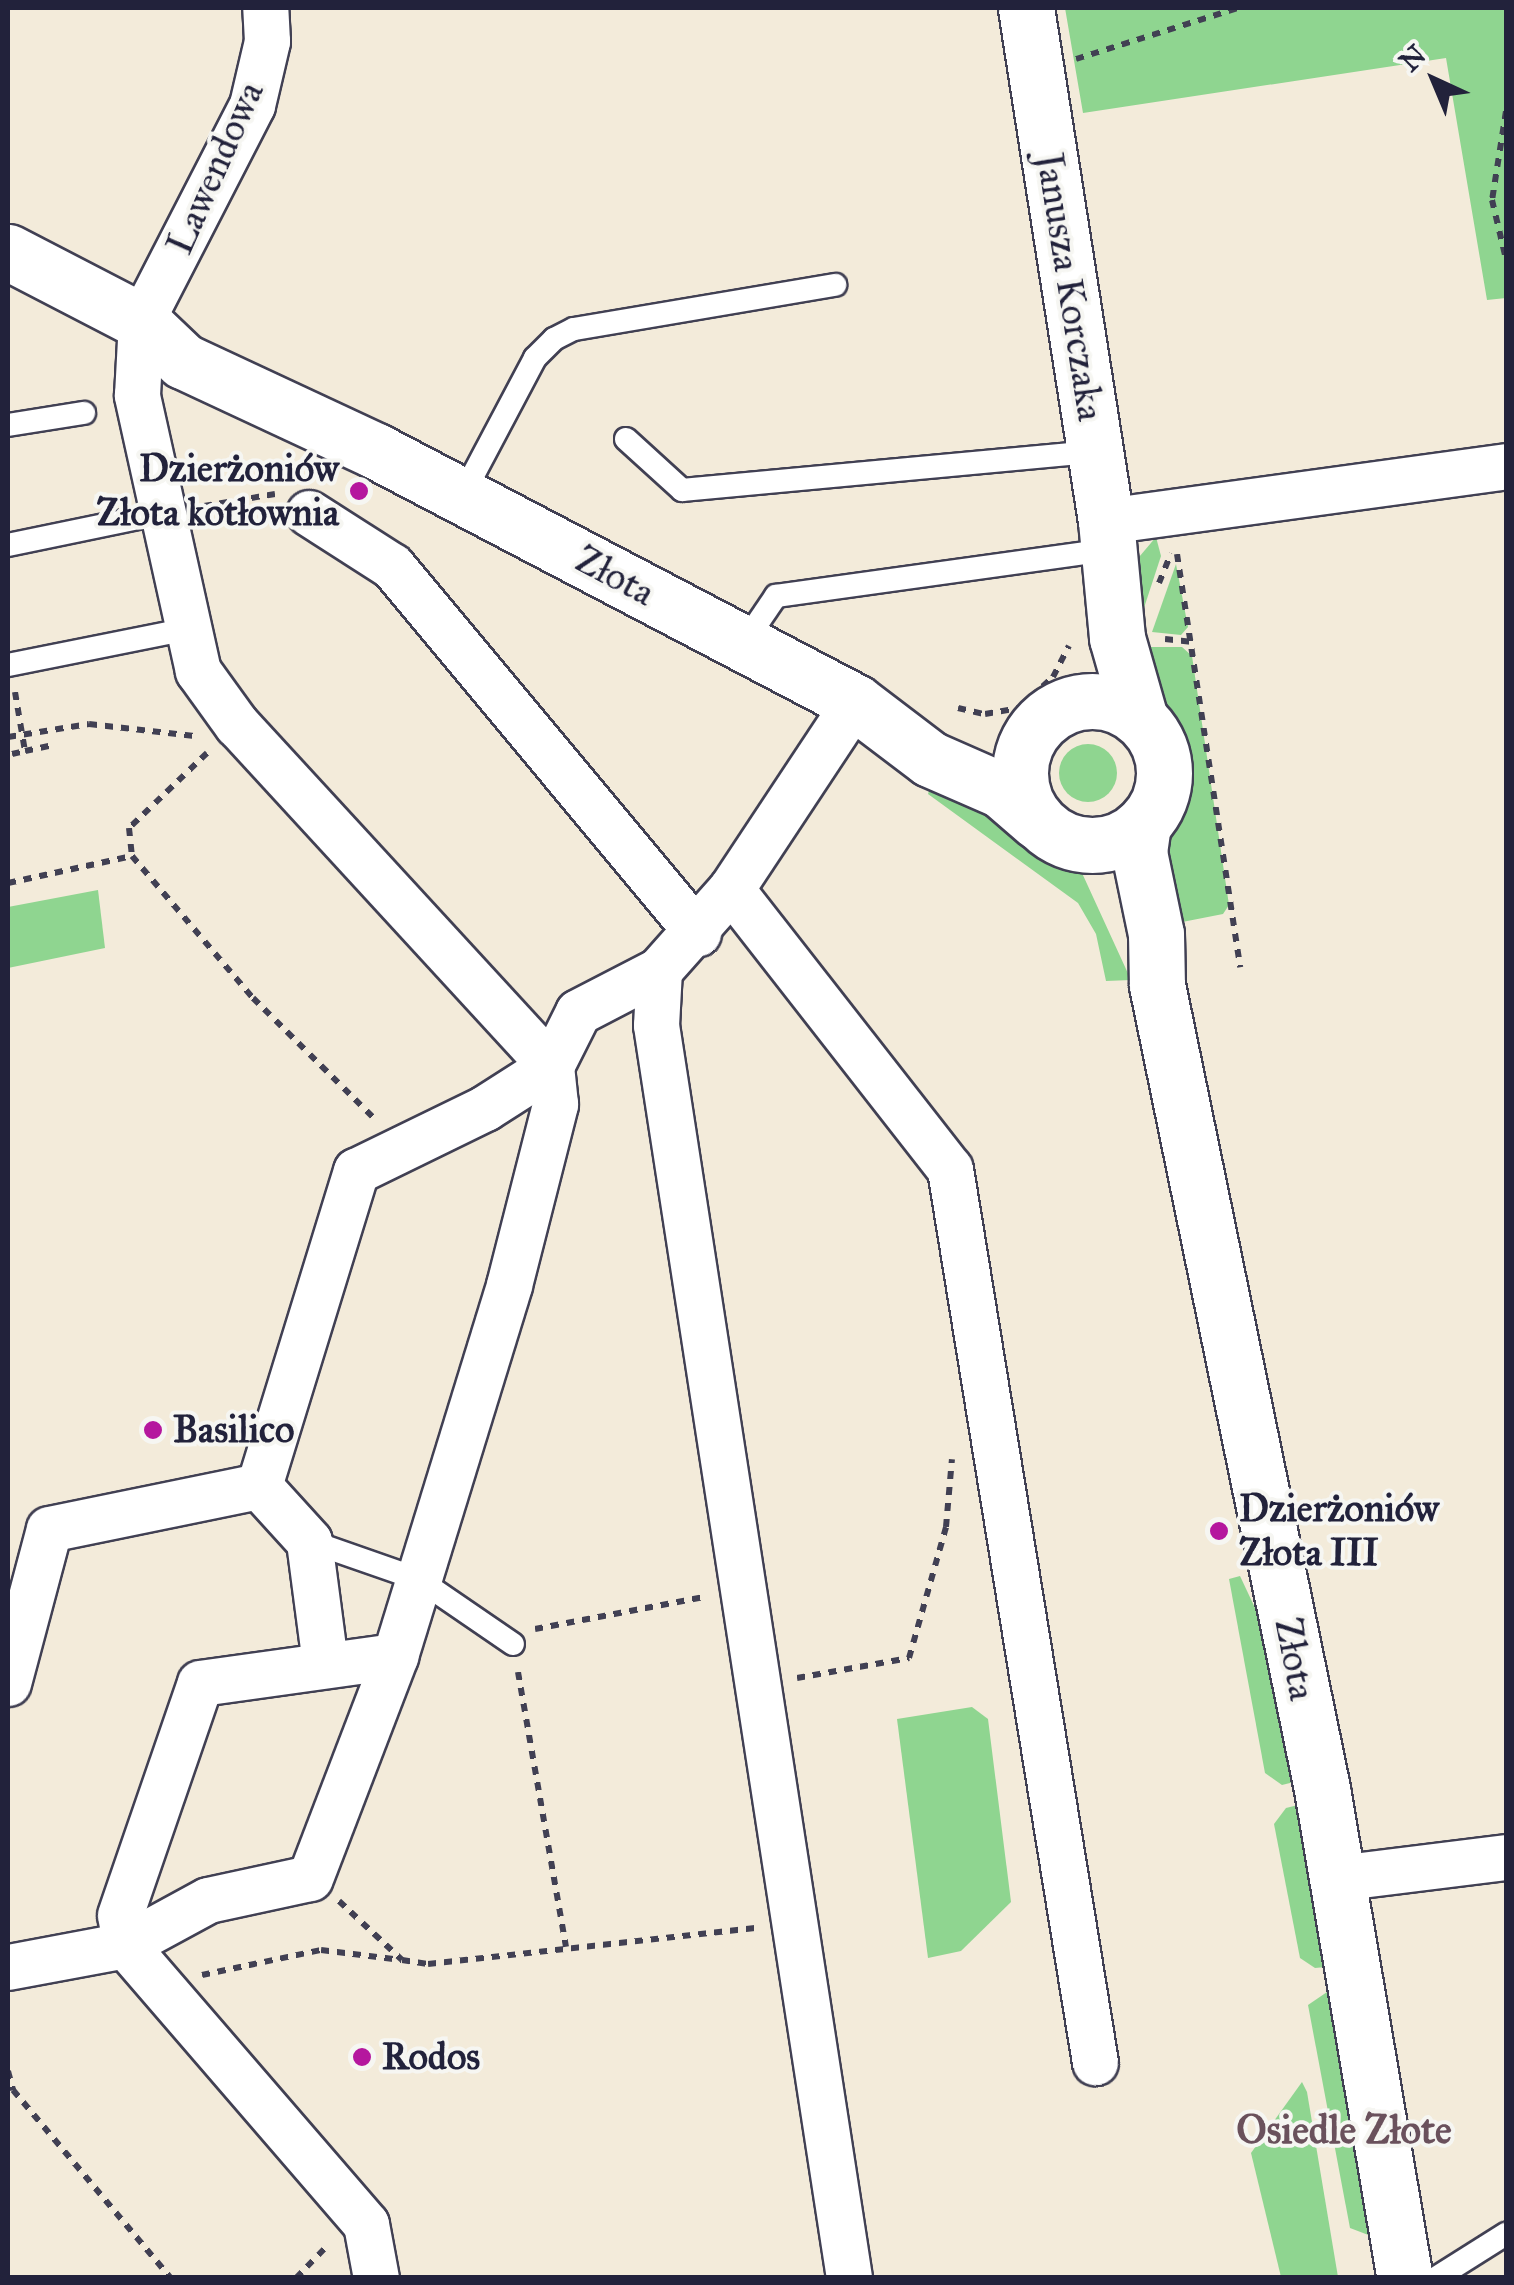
<!DOCTYPE html>
<html>
<head>
<meta charset="utf-8">
<style>
	body { margin:0 }
	#map { position:relative; width:1514px; height:2285px; overflow:hidden; background:#f3ebda; font-family:"IM FELL Great Primer",serif }
	div>[style] { position:absolute }
	.green>* { inset:0; background:#8fd590 }
	.round { border-radius:50% }
	.path>* { height:6px; margin-top:-3px; transform-origin:0; background:repeating-linear-gradient(90deg,#414053 0 8px,transparent 0 16px) }
	.roads { filter:drop-shadow(2px 0 #414053) drop-shadow(-2px 0 #414053) drop-shadow(0 2px #414053) drop-shadow(0 -2px #414053) }
	.lane>* { height:22px; margin:-11px; padding:0 11px; transform-origin:11px; border-radius:11px; background:#fff }
	.street>* { height:45px; margin:-22.5px; padding:0 22.5px; transform-origin:22.5px; border-radius:22.5px; background:#fff }
	.secondary>* { height:55px; margin:-27.5px; padding:0 27.5px; transform-origin:27.5px; border-radius:27.5px; background:#fff }
	.secondary>.ring { margin:-27.5px; padding:0; box-sizing:content-box; background:none; border:55px solid #fff; border-radius:50% }
	.dots>* { width:28px; height:28px; translate:-50% -50%; box-sizing:border-box; border:5px solid #f6f6f2; border-radius:50% }
	span { translate:-50% -50%; white-space:nowrap; text-align:center; line-height:1.15; -webkit-text-stroke:8px #f6f6f2; paint-order:stroke }
	.street-label { font-size:38px; color:#22223b }
	.poi-label { font-size:38px; color:#22223b; font-weight:700 }
	.right { translate:-100% -50%; text-align:right }
	.left { translate:0 -50%; text-align:left }
	.neighbourhood-label { font-size:40px; color:#6a515c; font-weight:700 }
	.frame { position:absolute; inset:0; border:10px solid #22223b; pointer-events:none }
	.north { position:absolute; left:1384px; top:30px; width:100px; height:100px; -webkit-text-stroke:8px #f6f6f2; paint-order:stroke; rotate:316deg; font-size:28px; font-weight:700; line-height:40px; text-align:center; color:#22223b }
	.north::after { content:''; display:block; margin:auto; width:35px; height:45px; background:#22223b; clip-path:polygon(50% 0,100% 100%,50% 72%,0 100%) }
</style>
</head>
<body>
<div id="map">
	<div class="green">
		<i style="clip-path:polygon(1065px 8px,1506px 8px,1506px 298px,1487px 300px,1446px 58px,1083px 113px)"></i>
		<i style="clip-path:polygon(1156px 537px,1161px 556px,1140px 620px,1134px 563px)"></i>
		<i style="clip-path:polygon(1176px 564px,1188px 627px,1181px 635px,1152px 632px)"></i>
		<i style="clip-path:polygon(1148px 647px,1182px 647px,1192px 656px,1229px 905px,1223px 914px,1167px 925px,1154px 832px,1168px 807px,1176px 770px)"></i>
		<i class="round" style="left:1059px;top:744px;width:58px;height:58px"></i>
		<i style="clip-path:polygon(934px 775px,1082px 873px,1131px 980px,1106px 981px,1096px 934px,1078px 903px,928px 794px)"></i>
		<i style="clip-path:polygon(98px 890px,105px 948px,8px 968px,8px 907px)"></i>
		<i style="clip-path:polygon(1240px 1576px,1270px 1640px,1298px 1781px,1282px 1785px,1265px 1773px,1229px 1579px)"></i>
		<i style="clip-path:polygon(972px 1707px,988px 1719px,1011px 1902px,961px 1951px,928px 1958px,897px 1719px)"></i>
		<i style="clip-path:polygon(1302px 1804px,1336px 1966px,1315px 1968px,1300px 1958px,1274px 1824px,1286px 1808px)"></i>
		<i style="clip-path:polygon(1330px 1990px,1371px 2236px,1350px 2228px,1308px 2005px)"></i>
		<i style="clip-path:polygon(1302px 2082px,1307px 2092px,1338px 2277px,1281px 2277px,1251px 2153px)"></i>
	</div>
	<div class="path">
		<i style="left:1076px;top:59px;width:170px;rotate:-17.5deg"></i>
		<i style="left:1506px;top:111px;width:90px;rotate:98.9deg"></i>
		<i style="left:1492px;top:200px;width:61px;rotate:76.7deg"></i>
		<i style="left:204px;top:506px;width:72px;rotate:-9.6deg"></i>
		<i style="left:1177px;top:554px;width:418px;rotate:81.3deg"></i>
		<i style="left:1159px;top:583px;width:32px;rotate:-68deg"></i>
		<i style="left:1165px;top:639px;width:28px;rotate:6deg"></i>
		<i style="left:15px;top:692px;width:60px;rotate:80.4deg"></i>
		<i style="left:25px;top:751px;width:29px;rotate:-12deg"></i>
		<i style="left:958px;top:708px;width:28px;rotate:13deg"></i>
		<i style="left:985px;top:714px;width:35px;rotate:-10deg"></i>
		<i style="left:1019px;top:708px;width:46px;rotate:-42.4deg"></i>
		<i style="left:1053px;top:677px;width:35px;rotate:-63deg"></i>
		<i style="left:8px;top:737px;width:82px;rotate:-9.1deg"></i>
		<i style="left:89px;top:724px;width:106px;rotate:6.5deg"></i>
		<i style="left:207px;top:753px;width:108px;rotate:136.1deg"></i>
		<i style="left:129px;top:828px;width:28px;rotate:84deg"></i>
		<i style="left:132px;top:856px;width:187px;rotate:49.6deg"></i>
		<i style="left:253px;top:998px;width:169px;rotate:44.8deg"></i>
		<i style="left:12px;top:754px;width:13px;rotate:-13deg"></i>
		<i style="left:8px;top:883px;width:127px;rotate:-12.3deg"></i>
		<i style="left:535px;top:1629px;width:172px;rotate:-10.7deg"></i>
		<i style="left:518px;top:1672px;width:279px;rotate:80.1deg"></i>
		<i style="left:797px;top:1678px;width:114px;rotate:-10.1deg"></i>
		<i style="left:909px;top:1658px;width:136px;rotate:-74.2deg"></i>
		<i style="left:946px;top:1527px;width:68px;rotate:-85deg"></i>
		<i style="left:339px;top:1901px;width:86px;rotate:43.1deg"></i>
		<i style="left:402px;top:1960px;width:26px;rotate:9deg"></i>
		<i style="left:428px;top:1964px;width:329px;rotate:-6.3deg"></i>
		<i style="left:202px;top:1975px;width:122px;rotate:-11.9deg"></i>
		<i style="left:321px;top:1950px;width:81px;rotate:7.1deg"></i>
		<i style="left:8px;top:2071px;width:20px;rotate:75deg"></i>
		<i style="left:13px;top:2090px;width:246px;rotate:50deg"></i>
		<i style="left:296px;top:2278px;width:47px;rotate:-45.9deg"></i>
	</div>
	<div class="roads">
		<div class="lane">
			<i style="left:8px;top:425px;width:77px;rotate:-9deg"></i>
			<i style="left:626px;top:439px;width:76px;rotate:42.3deg"></i>
			<i style="left:682px;top:490px;width:415px;rotate:-5.3deg"></i>
			<i style="left:462px;top:496px;width:156px;rotate:-62.1deg"></i>
			<i style="left:535px;top:358px;width:27px;rotate:-45deg"></i>
			<i style="left:554px;top:339px;width:22px;rotate:-27deg"></i>
			<i style="left:574px;top:329px;width:265px;rotate:-9.6deg"></i>
			<i style="left:8px;top:545px;width:158px;rotate:-11.7deg"></i>
			<i style="left:744px;top:643px;width:57px;rotate:-55.8deg"></i>
			<i style="left:776px;top:596px;width:333px;rotate:-7.9deg"></i>
			<i style="left:8px;top:665px;width:184px;rotate:-11.3deg"></i>
			<i style="left:309px;top:1541px;width:115px;rotate:19.2deg"></i>
			<i style="left:418px;top:1579px;width:115px;rotate:34.4deg"></i>
			<i style="left:1436px;top:2278px;width:83px;rotate:-32.2deg"></i>
		</div>
		<div class="street">
			<i style="left:309px;top:513px;width:98px;rotate:32.6deg"></i>
			<i style="left:392px;top:566px;width:478px;rotate:50.2deg"></i>
			<i style="left:1106px;top:521px;width:404px;rotate:-7.8deg"></i>
			<i style="left:731px;top:889px;width:355px;rotate:52deg"></i>
			<i style="left:950px;top:1169px;width:905px;rotate:80.78deg"></i>
			<i style="left:659px;top:970px;width:55px;rotate:93.1deg"></i>
			<i style="left:656px;top:1025px;width:1268px;rotate:81.24deg"></i>
			<i style="left:325px;top:1663px;width:123px;rotate:-97.5deg"></i>
			<i style="left:309px;top:1541px;width:74px;rotate:-132.3deg"></i>
			<i style="left:259px;top:1486px;width:330px;rotate:-72.9deg"></i>
			<i style="left:356px;top:1171px;width:144px;rotate:-26deg"></i>
			<i style="left:485px;top:1108px;width:78px;rotate:-32.5deg"></i>
			<i style="left:551px;top:1066px;width:60px;rotate:-63.4deg"></i>
			<i style="left:578px;top:1012px;width:91px;rotate:-27.4deg"></i>
			<i style="left:659px;top:970px;width:108px;rotate:-48.4deg"></i>
			<i style="left:731px;top:889px;width:224px;rotate:-56.5deg"></i>
			<i style="left:8px;top:1683px;width:159px;rotate:-75.1deg"></i>
			<i style="left:49px;top:1529px;width:214px;rotate:-11.6deg"></i>
			<i style="left:1337px;top:1878px;width:170px;rotate:-7.1deg"></i>
			<i style="left:8px;top:1967px;width:119px;rotate:-10.6deg"></i>
			<i style="left:125px;top:1945px;width:94px;rotate:-28.5deg"></i>
			<i style="left:208px;top:1900px;width:104px;rotate:-12.2deg"></i>
			<i style="left:310px;top:1878px;width:238px;rotate:-69deg"></i>
			<i style="left:395px;top:1656px;width:388px;rotate:-72.9deg"></i>
			<i style="left:509px;top:1285px;width:187px;rotate:-75.7deg"></i>
			<i style="left:555px;top:1104px;width:38px;rotate:-96deg"></i>
			<i style="left:551px;top:1066px;width:464px;rotate:-132.6deg"></i>
			<i style="left:237px;top:725px;width:67px;rotate:-125.8deg"></i>
			<i style="left:198px;top:671px;width:283px;rotate:-102.5deg"></i>
			<i style="left:137px;top:395px;width:74px;rotate:-86.9deg"></i>
			<i style="left:141px;top:321px;width:243px;rotate:-62.8deg"></i>
			<i style="left:252px;top:105px;width:66px;rotate:-76.8deg"></i>
			<i style="left:267px;top:41px;width:33px;rotate:-93deg"></i>
			<i style="left:376px;top:2278px;width:55px;rotate:-100.5deg"></i>
			<i style="left:366px;top:2224px;width:369px;rotate:-130.8deg"></i>
			<i style="left:125px;top:1945px;width:30px;rotate:-99deg"></i>
			<i style="left:120px;top:1915px;width:245px;rotate:-71deg"></i>
			<i style="left:200px;top:1683px;width:197px;rotate:-7.9deg"></i>
		</div>
		<div class="secondary">
			<i style="left:1026px;top:8px;width:519px;rotate:81.14deg"></i>
			<i style="left:1106px;top:521px;width:118px;rotate:84.6deg"></i>
			<i style="left:1117px;top:638px;width:84px;rotate:74.1deg"></i>
			<i style="left:8px;top:252px;width:150px;rotate:27.4deg"></i>
			<i style="left:141px;top:321px;width:58px;rotate:43.6deg"></i>
			<i style="left:183px;top:361px;width:213px;rotate:25deg"></i>
			<i style="left:376px;top:451px;width:541px;rotate:27.65deg"></i>
			<i style="left:855px;top:702px;width:94px;rotate:37.2deg"></i>
			<i style="left:930px;top:759px;width:77px;rotate:23.6deg"></i>
			<i style="left:1001px;top:790px;width:48px;rotate:40.7deg"></i>
			<i class="ring" style="left:1020px;top:701px;width:89px;height:89px"></i>
			<i style="left:1143px;top:824px;width:28px;rotate:98deg"></i>
			<i style="left:1139px;top:852px;width:84px;rotate:78.3deg"></i>
			<i style="left:1156px;top:934px;width:51px;rotate:88.9deg"></i>
			<i style="left:1157px;top:985px;width:821px;rotate:78.4deg"></i>
			<i style="left:1322px;top:1789px;width:496px;rotate:80.4deg"></i>
		</div>
	</div>
	<div class="dots">
		<i style="left:359px;top:491px;background:#b5179e"></i>
		<i style="left:153px;top:1430px;background:#b5179e"></i>
		<i style="left:1219px;top:1531px;background:#b5179e"></i>
		<i style="left:362px;top:2057px;background:#b5179e"></i>
	</div>
	<div class="street-label">
		<span style="left:215px;top:168px;rotate:-66deg">Lawendowa</span>
		<span style="left:1070px;top:287px;rotate:81deg">Janusza Korczaka</span>
		<span style="left:615px;top:576px;rotate:28deg">Złota</span>
		<span style="left:1295px;top:1659px;rotate:79deg">Złota</span>
	</div>
	<div class="poi-label">
		<span class="right" style="left:339px;top:491px">Dzierżoniów<br>Złota kotłownia</span>
		<span class="left" style="left:173px;top:1430px">Basilico</span>
		<span class="left" style="left:1239px;top:1531px">Dzierżoniów<br>Złota III</span>
		<span class="left" style="left:382px;top:2057px">Rodos</span>
	</div>
	<div class="neighbourhood-label">
		<span style="left:1344px;top:2130px">Osiedle Złote</span>
	</div>
	<div class="frame"></div>
	<div class="north">N</div>
</div>
</body>
</html>
